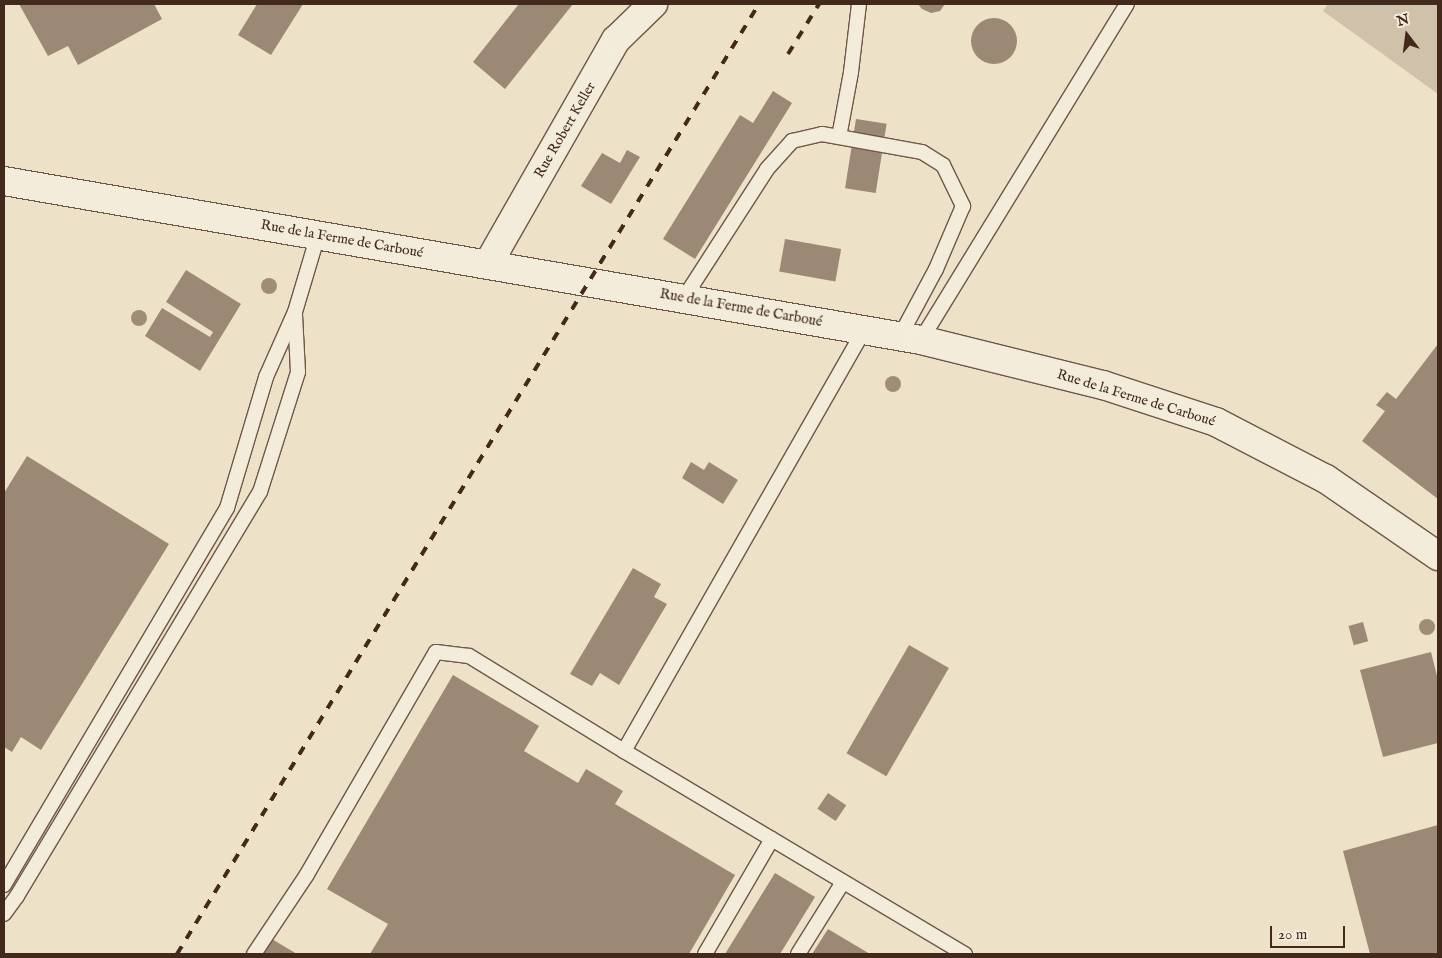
<!DOCTYPE html>
<html>
<head>
<meta charset="utf-8">
<style>
	body { margin:0 }
	#map { position:relative; width:1442px; height:958px; overflow:hidden; background:#ede1c7; font-family:"IM FELL English",serif }
	div>[style] { position:absolute }
	.green>* { inset:0; background:#d0c2aa }
	.building>* { inset:0; background:#9b8975; transform-origin:0 0 }
	.round { border-radius:50% }
	.roads { filter:drop-shadow(1px 0 #6e5747) drop-shadow(-1px 0 #6e5747) drop-shadow(0 1px #6e5747) drop-shadow(0 -1px #6e5747) }
	.lane>* { height:14px; margin:-7px; padding:0 7px; transform-origin:7px; border-radius:7px; background:#f3ecdb }
	.street>* { height:28px; margin:-14px; padding:0 14px; transform-origin:14px; border-radius:14px; background:#f3ecdb }
	.secondary>* { height:28px; margin:-14px; padding:0 14px; transform-origin:14px; border-radius:14px; background:#f3ecdb }
	.rail>* { height:4px; margin-top:-2px; transform-origin:0; background:repeating-linear-gradient(90deg,#43291c 0 9px,transparent 0 18px) }
	.trees>* { width:16px; height:16px; margin:-8px; border-radius:50%; background:#9f8d78 }
	span { translate:-50% -50%; white-space:nowrap; text-align:center; line-height:1.15; -webkit-text-stroke:4px #f3ecdb; paint-order:stroke }
	.street-label { font-size:14px; color:#43291c }
	.frame { position:absolute; inset:0; border:5px solid #43291c; pointer-events:none }
	.north { position:absolute; left:1382px; top:10px; width:50px; height:50px; -webkit-text-stroke:4px #f3ecdb; paint-order:stroke; rotate:345deg; font-size:14px; font-weight:700; line-height:20px; text-align:center; color:#43291c }
	.north::after { content:''; display:block; margin:auto; width:18px; height:22px; background:#43291c; clip-path:polygon(50% 0,100% 100%,50% 72%,0 100%) }
	.scale { position:absolute; left:1270px; top:926px; width:75px; height:22px; box-sizing:border-box; border:2px solid #43291c; border-top:0; padding-left:6px; font-size:15px; line-height:18px; white-space:nowrap; color:#43291c; -webkit-text-stroke:4px #f3ecdb; paint-order:stroke }
</style>
</head>
<body>
<div id="map">
	<div class="green">
		<i style="clip-path:polygon(1328px 4px,1438px 4px,1438px 94px,1323px 11px)"></i>
	</div>
	<div class="building">
		<i style="clip-path:polygon(19px 4px,154px 4px,162px 19px,78px 65px,68px 46px,48px 56px)"></i>
		<i style="clip-path:polygon(257px 4px,303px 4px,271px 55px,238px 35px)"></i>
		<i style="clip-path:polygon(519px 4px,573px 4px,505px 89px,473px 62px)"></i>
		<i style="clip-path:polygon(918px 4px,945px 4px,940px 11px,931px 13px,922px 9px)"></i>
		<i class="round" style="left:971px;top:18px;width:46px;height:46px"></i>
		<i style="clip-path:polygon(773px 91px,792px 103px,695px 259px,663px 239px,740px 115px,753px 123px)"></i>
		<i style="left:856px;top:119px;width:31px;height:70px;rotate:9deg"></i>
		<i style="clip-path:polygon(627px 150px,640px 157px,611px 204px,581px 186px,602px 153px,620px 163px)"></i>
		<i style="left:785px;top:239px;width:57px;height:33px;rotate:10deg"></i>
		<i style="clip-path:polygon(186px 270px,241px 304px,200px 371px,145px 336px,162px 308px,210px 337px,213px 332px,166px 302px)"></i>
		<i style="clip-path:polygon(1438px 344px,1438px 499px,1362px 441px,1385px 411px,1376px 405px,1387px 392px,1396px 399px)"></i>
		<i style="clip-path:polygon(27px 456px,169px 544px,41px 750px,21px 737px,12px 752px,4px 747px,4px 493px)"></i>
		<i style="clip-path:polygon(691px 462px,704px 470px,709px 462px,738px 480px,723px 504px,682px 478px)"></i>
		<i style="clip-path:polygon(633px 568px,661px 584px,654px 597px,667px 604px,619px 685px,600px 673px,592px 686px,570px 674px)"></i>
		<i style="left:1363px;top:622px;width:20px;height:15px;rotate:75deg"></i>
		<i style="left:909px;top:645px;width:46px;height:125px;rotate:30deg"></i>
		<i style="clip-path:polygon(1431px 652px,1438px 680px,1438px 743px,1383px 757px,1360px 670px)"></i>
		<i style="clip-path:polygon(453px 675px,539px 726px,524px 751px,578px 783px,586px 769px,623px 791px,615px 804px,735px 875px,689px 954px,370px 954px,388px 924px,327px 889px)"></i>
		<i style="left:828px;top:793px;width:22px;height:19px;rotate:34deg"></i>
		<i style="clip-path:polygon(1438px 825px,1438px 954px,1370px 954px,1343px 851px)"></i>
		<i style="clip-path:polygon(775px 873px,815px 897px,780px 954px,725px 954px)"></i>
		<i style="clip-path:polygon(828px 929px,870px 954px,812px 954px)"></i>
		<i style="clip-path:polygon(270px 938px,297px 954px,261px 954px)"></i>
	</div>
	<div class="roads">
		<div class="lane">
			<i style="left:839px;top:137px;width:66px;rotate:-79.5deg"></i>
			<i style="left:851px;top:72px;width:68px;rotate:-83.3deg"></i>
			<i style="left:684px;top:298px;width:153px;rotate:-57.2deg"></i>
			<i style="left:767px;top:169px;width:38px;rotate:-48deg"></i>
			<i style="left:792px;top:141px;width:31px;rotate:-13deg"></i>
			<i style="left:822px;top:134px;width:102px;rotate:10.2deg"></i>
			<i style="left:922px;top:152px;width:25px;rotate:32deg"></i>
			<i style="left:943px;top:165px;width:46px;rotate:64deg"></i>
			<i style="left:963px;top:206px;width:69px;rotate:113.2deg"></i>
			<i style="left:936px;top:269px;width:76px;rotate:118.2deg"></i>
			<i style="left:921px;top:340px;width:394px;rotate:-58.5deg"></i>
			<i style="left:624px;top:751px;width:397px;rotate:30.8deg"></i>
			<i style="left:4px;top:885px;width:438px;rotate:-59.4deg"></i>
			<i style="left:227px;top:508px;width:137px;rotate:-73.4deg"></i>
			<i style="left:266px;top:377px;width:71px;rotate:-66deg"></i>
			<i style="left:295px;top:312px;width:80px;rotate:-73.4deg"></i>
			<i style="left:4px;top:914px;width:22px;rotate:-54deg"></i>
			<i style="left:17px;top:896px;width:471px;rotate:-59deg"></i>
			<i style="left:260px;top:492px;width:126px;rotate:-72.4deg"></i>
			<i style="left:298px;top:372px;width:57px;rotate:-93deg"></i>
			<i style="left:254px;top:954px;width:94px;rotate:-56.3deg"></i>
			<i style="left:306px;top:876px;width:259px;rotate:-59.9deg"></i>
			<i style="left:436px;top:652px;width:33px;rotate:7deg"></i>
			<i style="left:469px;top:656px;width:182px;rotate:31.5deg"></i>
			<i style="left:624px;top:751px;width:485px;rotate:-60.3deg"></i>
			<i style="left:705px;top:954px;width:133px;rotate:-59.8deg"></i>
			<i style="left:798px;top:954px;width:85px;rotate:-58deg"></i>
		</div>
		<div class="street">
			<i style="left:488px;top:264px;width:258px;rotate:-60.3deg"></i>
			<i style="left:616px;top:40px;width:52px;rotate:-44.2deg"></i>
		</div>
		<div class="secondary">
			<i style="left:4px;top:181px;width:931px;rotate:9.84deg"></i>
			<i style="left:921px;top:340px;width:187px;rotate:13.9deg"></i>
			<i style="left:1103px;top:385px;width:119px;rotate:18.1deg"></i>
			<i style="left:1216px;top:422px;width:124px;rotate:27.4deg"></i>
			<i style="left:1326px;top:479px;width:136px;rotate:34.5deg"></i>
		</div>
	</div>
	<div class="rail">
		<i style="left:788px;top:54px;width:59px;rotate:-58.2deg"></i>
		<i style="left:177px;top:954px;width:1114px;rotate:-58.51deg"></i>
	</div>
	<div class="trees">
		<i style="left:269px;top:286px"></i>
		<i style="left:139px;top:318px"></i>
		<i style="left:893px;top:384px"></i>
		<i style="left:1427px;top:627px"></i>
	</div>
	<div class="street-label">
		<span style="left:565px;top:130px;rotate:-60deg">Rue Robert Keller</span>
		<span style="left:342px;top:239px;rotate:10deg">Rue de la Ferme de Carboué</span>
		<span style="left:741px;top:308px;rotate:10deg">Rue de la Ferme de Carboué</span>
		<span style="left:1136px;top:398px;rotate:17deg">Rue de la Ferme de Carboué</span>
	</div>
	<div class="frame"></div>
	<div class="north">N</div>
	<div class="scale">20 m</div>
</div>
</body>
</html>
